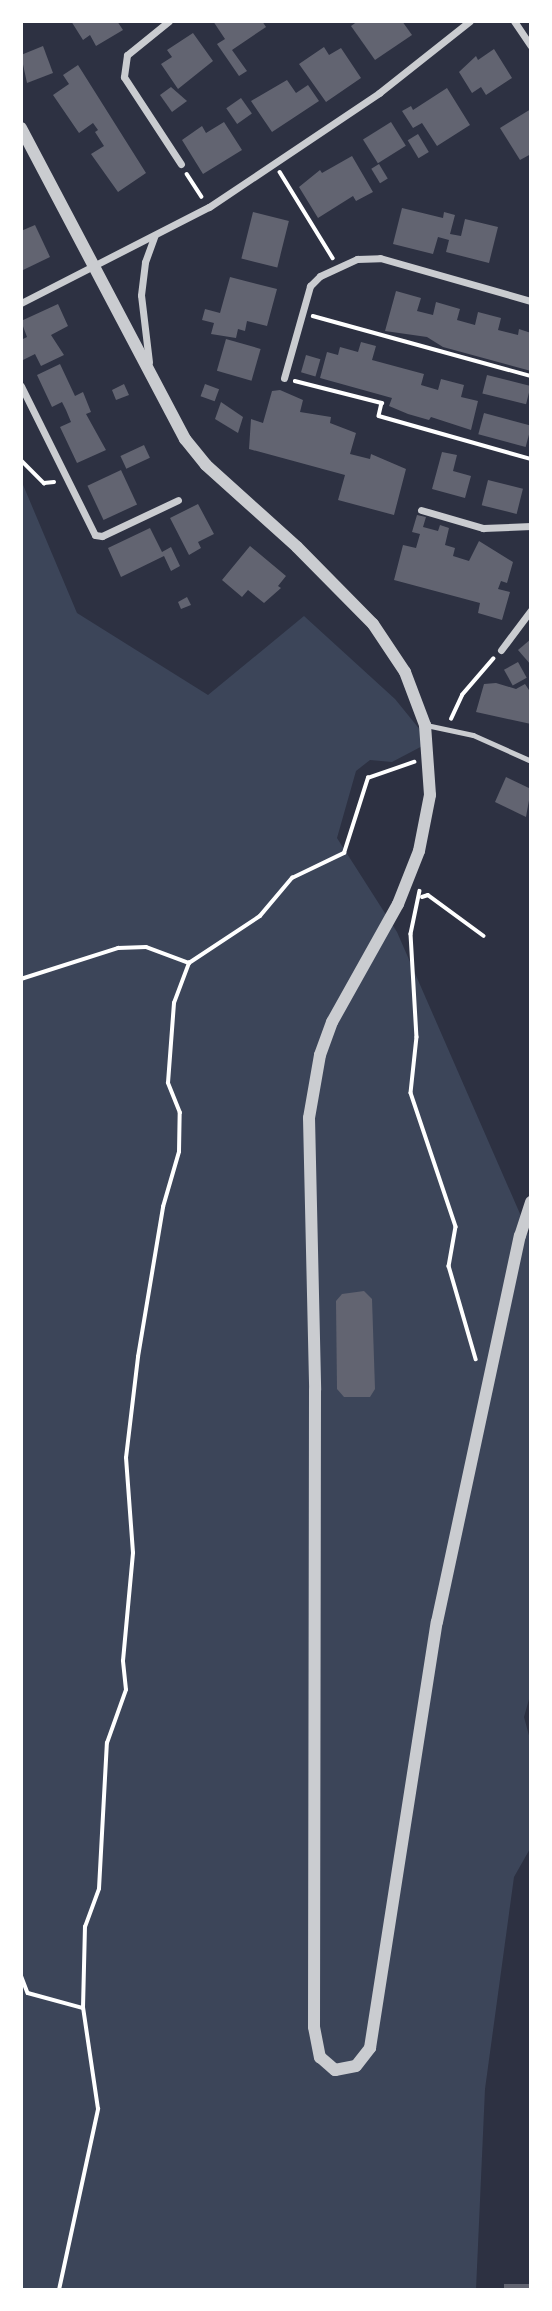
<!DOCTYPE html>
<html>
<head>
<meta charset="utf-8">
<style>
	body { margin:0 }
	#map { position:relative; width:552px; height:2311px; overflow:hidden; background:#2d3142; font-family:"DejaVu Sans",sans-serif }
	div>[style] { position:absolute }
	.green>* { inset:0; background:#3c4559 }
	.building>* { inset:0; background:#626471; transform-origin:0 0 }
	.path>* { height:3.5px; margin:-1.75px; padding:0 1.75px; transform-origin:1.75px; border-radius:1.75px; background:#fff }
	.service>* { height:5px; margin:-2.5px; padding:0 2.5px; transform-origin:2.5px; border-radius:2.5px; background:#caccd0 }
	.minor>* { height:7px; margin:-3.5px; padding:0 3.5px; transform-origin:3.5px; border-radius:3.5px; background:#caccd0 }
	.tertiary>* { height:12px; margin:-6px; padding:0 6px; transform-origin:6px; border-radius:6px; background:#caccd0 }
	span { translate:-50% -50%; white-space:nowrap; text-align:center; line-height:1.15; -webkit-text-stroke:6px #fff; paint-order:stroke }
	.frame { position:absolute; inset:0; border:23px solid #fff; pointer-events:none }
</style>
</head>
<body>
<div id="map">
	<div class="green">
		<i style="clip-path:polygon(21px 480px,77px 613px,208px 695px,304px 616px,395px 699px,430px 742px,392px 762px,370px 760px,356px 771px,337px 838px,397px 932px,531px 1239px,531px 1692px,524px 1717px,531px 1743px,531px 1847px,514px 1877px,485px 2089px,476px 2290px,21px 2290px)"></i>
	</div>
	<div class="building">
		<i style="clip-path:polygon(71px 21px,117px 21px,123px 30px,96px 46px,90px 35px,83px 40px)"></i>
		<i style="clip-path:polygon(213px 21px,262px 21px,266px 27px,232px 50px,247px 71px,239px 76px,217px 44px,225px 39px)"></i>
		<i style="clip-path:polygon(358px 21px,402px 21px,412px 35px,375px 60px,351px 26px)"></i>
		<i style="clip-path:polygon(193px 33px,213px 61px,178px 89px,161px 64px,172px 57px,167px 50px)"></i>
		<i style="clip-path:polygon(43px 46px,53px 73px,27px 83px,21px 55px)"></i>
		<i style="clip-path:polygon(324px 47px,329px 55px,341px 48px,361px 78px,326px 102px,299px 64px)"></i>
		<i style="clip-path:polygon(494px 49px,512px 78px,486px 95px,481px 87px,472px 93px,459px 72px,476px 56px,478px 60px)"></i>
		<i style="clip-path:polygon(78px 65px,146px 173px,118px 192px,91px 154px,104px 146px,95px 132px,98px 130px,93px 123px,79px 133px,53px 95px,69px 84px,63px 75px)"></i>
		<i style="clip-path:polygon(287px 80px,296px 93px,308px 85px,319px 101px,272px 132px,251px 101px)"></i>
		<i style="clip-path:polygon(171px 87px,187px 101px,172px 112px,160px 95px)"></i>
		<i style="clip-path:polygon(447px 88px,470px 125px,437px 146px,422px 123px,413px 128px,402px 111px,411px 106px,413px 110px)"></i>
		<i style="left:241px;top:98px;width:19px;height:18px;rotate:55deg"></i>
		<i style="clip-path:polygon(531px 109px,531px 154px,520px 160px,500px 128px)"></i>
		<i style="clip-path:polygon(224px 122px,242px 150px,203px 174px,182px 140px,202px 126px,206px 133px)"></i>
		<i style="left:391px;top:122px;width:28px;height:33px;rotate:58deg"></i>
		<i style="left:418px;top:134px;width:21px;height:12px;rotate:59deg"></i>
		<i style="clip-path:polygon(352px 156px,373px 192px,356px 201px,353px 196px,318px 218px,299px 187px,320px 170px,322px 173px)"></i>
		<i style="left:379px;top:164px;width:17px;height:9px;rotate:59deg"></i>
		<i style="clip-path:polygon(402px 208px,443px 218px,444px 212px,455px 215px,450px 234px,461px 236px,465px 219px,498px 227px,489px 263px,446px 252px,449px 240px,438px 237px,433px 254px,393px 244px)"></i>
		<i style="left:253px;top:212px;width:37px;height:48px;rotate:14deg"></i>
		<i style="clip-path:polygon(35px 225px,50px 257px,21px 271px,21px 231px)"></i>
		<i style="clip-path:polygon(230px 277px,277px 289px,267px 326px,247px 321px,245px 331px,238px 329px,236px 338px,211px 334px,214px 323px,202px 320px,205px 309px,220px 313px)"></i>
		<i style="clip-path:polygon(396px 291px,421px 298px,417px 311px,433px 315px,436px 302px,460px 309px,457px 320px,475px 325px,478px 312px,501px 318px,498px 330px,518px 335px,519px 329px,531px 333px,531px 371px,443px 347px,427px 337px,385px 331px)"></i>
		<i style="clip-path:polygon(58px 304px,68px 326px,51px 335px,64px 355px,41px 366px,35px 354px,23px 360px,21px 340px,27px 337px,21px 321px)"></i>
		<i style="left:226px;top:339px;width:36px;height:33px;rotate:16deg"></i>
		<i style="clip-path:polygon(361px 342px,376px 346px,372px 360px,424px 374px,421px 385px,438px 390px,441px 379px,464px 385px,461px 397px,478px 401px,471px 430px,431px 417px,429px 420px,408px 414px,389px 406px,392px 398px,320px 378px,327px 352px,338px 355px,340px 347px,358px 352px)"></i>
		<i style="left:306px;top:355px;width:15px;height:18px;rotate:16deg"></i>
		<i style="clip-path:polygon(60px 364px,75px 396px,83px 392px,91px 412px,86px 414px,106px 450px,77px 463px,60px 427px,71px 422px,66px 410px,62px 402px,52px 407px,37px 375px)"></i>
		<i style="left:487px;top:375px;width:45px;height:19px;rotate:14deg"></i>
		<i style="clip-path:polygon(124px 384px,129px 395px,116px 400px,112px 390px)"></i>
		<i style="left:205px;top:384px;width:15px;height:13px;rotate:20deg"></i>
		<i style="clip-path:polygon(280px 390px,303px 400px,300px 412px,331px 417px,330px 423px,356px 433px,350px 454px,370px 459px,371px 454px,406px 469px,394px 515px,338px 500px,345px 475px,249px 449px,251px 419px,263px 423px,272px 391px)"></i>
		<i style="clip-path:polygon(221px 402px,243px 417px,238px 433px,215px 419px)"></i>
		<i style="left:484px;top:413px;width:49px;height:22px;rotate:15deg"></i>
		<i style="left:144px;top:445px;width:14px;height:26px;rotate:65deg"></i>
		<i style="clip-path:polygon(442px 452px,457px 455px,453px 471px,471px 476px,465px 498px,432px 489px)"></i>
		<i style="left:121px;top:470px;width:38px;height:37px;rotate:65deg"></i>
		<i style="left:488px;top:480px;width:36px;height:26px;rotate:14deg"></i>
		<i style="clip-path:polygon(198px 504px,214px 534px,198px 542px,201px 548px,189px 555px,170px 518px)"></i>
		<i style="clip-path:polygon(417px 515px,426px 517px,423px 527px,438px 531px,440px 525px,449px 528px,445px 545px,455px 548px,453px 556px,469px 561px,479px 541px,513px 562px,507px 583px,501px 581px,498px 589px,510px 592px,502px 620px,478px 613px,480px 603px,394px 580px,403px 545px,416px 548px,420px 534px,412px 532px)"></i>
		<i style="clip-path:polygon(150px 528px,162px 552px,171px 547px,180px 566px,171px 571px,164px 556px,121px 577px,108px 548px)"></i>
		<i style="clip-path:polygon(250px 546px,286px 576px,278px 586px,281px 588px,264px 603px,248px 590px,242px 597px,222px 580px)"></i>
		<i style="clip-path:polygon(187px 597px,191px 605px,181px 609px,178px 602px)"></i>
		<i style="clip-path:polygon(531px 639px,531px 665px,518px 650px)"></i>
		<i style="left:518px;top:662px;width:18px;height:16px;rotate:61deg"></i>
		<i style="clip-path:polygon(496px 683px,516px 689px,525px 684px,531px 693px,531px 724px,476px 712px,484px 684px)"></i>
		<i style="clip-path:polygon(506px 777px,531px 789px,526px 817px,495px 802px)"></i>
		<i style="clip-path:polygon(364px 1291px,372px 1299px,375px 1389px,370px 1397px,344px 1397px,337px 1389px,336px 1301px,342px 1294px)"></i>
		<i style="left:504px;top:2284px;width:27px;height:6px"></i>
	</div>
	<div class="path">
		<i style="left:280px;top:172px;width:101px;rotate:58.4deg"></i>
		<i style="left:187px;top:174px;width:27px;rotate:57deg"></i>
		<i style="left:313px;top:316px;width:226px;rotate:15.4deg"></i>
		<i style="left:295px;top:381px;width:90px;rotate:14.2deg"></i>
		<i style="left:382px;top:403px;width:13px;rotate:103deg"></i>
		<i style="left:379px;top:416px;width:158px;rotate:15.8deg"></i>
		<i style="left:21px;top:460px;width:33px;rotate:45deg"></i>
		<i style="left:44px;top:483px;width:10px;rotate:-6deg"></i>
		<i style="left:451px;top:719px;width:26px;rotate:-65deg"></i>
		<i style="left:462px;top:695px;width:48px;rotate:-49.3deg"></i>
		<i style="left:420px;top:891px;width:44px;rotate:101.8deg"></i>
		<i style="left:411px;top:934px;width:103px;rotate:86.7deg"></i>
		<i style="left:417px;top:1037px;width:56px;rotate:96.1deg"></i>
		<i style="left:411px;top:1093px;width:141px;rotate:71.4deg"></i>
		<i style="left:456px;top:1227px;width:40px;rotate:100deg"></i>
		<i style="left:449px;top:1266px;width:97px;rotate:73.8deg"></i>
		<i style="left:422px;top:897px;width:6px;rotate:-18deg"></i>
		<i style="left:428px;top:895px;width:69px;rotate:36.2deg"></i>
		<i style="left:21px;top:979px;width:102px;rotate:-17.7deg"></i>
		<i style="left:118px;top:948px;width:28px;rotate:-2deg"></i>
		<i style="left:146px;top:947px;width:46px;rotate:20.4deg"></i>
		<i style="left:21px;top:1975px;width:19px;rotate:69deg"></i>
		<i style="left:28px;top:1993px;width:57px;rotate:15.3deg"></i>
		<i style="left:59px;top:2290px;width:185px;rotate:-77.8deg"></i>
		<i style="left:98px;top:2109px;width:102px;rotate:-98.4deg"></i>
		<i style="left:83px;top:2008px;width:81px;rotate:-88.6deg"></i>
		<i style="left:85px;top:1927px;width:40px;rotate:-69.8deg"></i>
		<i style="left:99px;top:1889px;width:146px;rotate:-86.9deg"></i>
		<i style="left:107px;top:1743px;width:56px;rotate:-70.3deg"></i>
		<i style="left:126px;top:1690px;width:29px;rotate:-96deg"></i>
		<i style="left:123px;top:1661px;width:108px;rotate:-84.7deg"></i>
		<i style="left:133px;top:1553px;width:95px;rotate:-94.2deg"></i>
		<i style="left:126px;top:1458px;width:102px;rotate:-83.2deg"></i>
		<i style="left:138px;top:1357px;width:152px;rotate:-80.5deg"></i>
		<i style="left:163px;top:1207px;width:57px;rotate:-73.8deg"></i>
		<i style="left:179px;top:1152px;width:39px;rotate:-89deg"></i>
		<i style="left:180px;top:1113px;width:32px;rotate:-112deg"></i>
		<i style="left:168px;top:1083px;width:80px;rotate:-85.7deg"></i>
		<i style="left:174px;top:1003px;width:43px;rotate:-69.4deg"></i>
		<i style="left:189px;top:963px;width:85px;rotate:-33.5deg"></i>
		<i style="left:260px;top:916px;width:50px;rotate:-49.9deg"></i>
		<i style="left:292px;top:878px;width:58px;rotate:-25.7deg"></i>
		<i style="left:344px;top:853px;width:79px;rotate:-72.3deg"></i>
		<i style="left:368px;top:778px;width:49px;rotate:-19.2deg"></i>
	</div>
	<div class="service">
		<i style="left:426px;top:725px;width:48px;rotate:12deg"></i>
		<i style="left:473px;top:735px;width:64px;rotate:24.1deg"></i>
	</div>
	<div class="minor">
		<i style="left:169px;top:21px;width:54px;rotate:141deg"></i>
		<i style="left:127px;top:55px;width:22px;rotate:98deg"></i>
		<i style="left:124px;top:77px;width:104px;rotate:56.8deg"></i>
		<i style="left:514px;top:21px;width:30px;rotate:56deg"></i>
		<i style="left:21px;top:303px;width:211px;rotate:-27.1deg"></i>
		<i style="left:209px;top:207px;width:205px;rotate:-33.8deg"></i>
		<i style="left:379px;top:93px;width:116px;rotate:-38.4deg"></i>
		<i style="left:149px;top:362px;width:67px;rotate:-96.8deg"></i>
		<i style="left:141px;top:295px;width:33px;rotate:-83deg"></i>
		<i style="left:145px;top:262px;width:27px;rotate:-70deg"></i>
		<i style="left:284px;top:378px;width:96px;rotate:-74.2deg"></i>
		<i style="left:310px;top:286px;width:14px;rotate:-45deg"></i>
		<i style="left:320px;top:276px;width:41px;rotate:-24.7deg"></i>
		<i style="left:357px;top:259px;width:23px;rotate:-2deg"></i>
		<i style="left:380px;top:258px;width:157px;rotate:15.9deg"></i>
		<i style="left:21px;top:386px;width:166px;rotate:63.6deg"></i>
		<i style="left:95px;top:535px;width:7px;rotate:8deg"></i>
		<i style="left:102px;top:536px;width:84px;rotate:-25.3deg"></i>
		<i style="left:421px;top:510px;width:65px;rotate:16.2deg"></i>
		<i style="left:483px;top:528px;width:48px;rotate:-2.4deg"></i>
		<i style="left:501px;top:650px;width:50px;rotate:-53.1deg"></i>
	</div>
	<div class="tertiary">
		<i style="left:21px;top:128px;width:352px;rotate:62.2deg"></i>
		<i style="left:185px;top:439px;width:33px;rotate:51deg"></i>
		<i style="left:206px;top:465px;width:122px;rotate:42deg"></i>
		<i style="left:297px;top:547px;width:108px;rotate:45.4deg"></i>
		<i style="left:373px;top:624px;width:58px;rotate:56.3deg"></i>
		<i style="left:405px;top:672px;width:57px;rotate:69.3deg"></i>
		<i style="left:425px;top:725px;width:70px;rotate:85.9deg"></i>
		<i style="left:430px;top:795px;width:57px;rotate:101.1deg"></i>
		<i style="left:419px;top:851px;width:57px;rotate:111.6deg"></i>
		<i style="left:398px;top:904px;width:135px;rotate:119.2deg"></i>
		<i style="left:332px;top:1022px;width:35px;rotate:110deg"></i>
		<i style="left:320px;top:1055px;width:64px;rotate:99.9deg"></i>
		<i style="left:309px;top:1118px;width:272px;rotate:88.7deg"></i>
		<i style="left:315px;top:1390px;width:637px;rotate:90.09deg"></i>
		<i style="left:314px;top:2027px;width:31px;rotate:79deg"></i>
		<i style="left:320px;top:2057px;width:20px;rotate:41deg"></i>
		<i style="left:335px;top:2070px;width:21px;rotate:-11deg"></i>
		<i style="left:356px;top:2066px;width:23px;rotate:-52deg"></i>
		<i style="left:370px;top:2048px;width:431px;rotate:-81.1deg"></i>
		<i style="left:437px;top:1622px;width:395px;rotate:-77.9deg"></i>
		<i style="left:520px;top:1236px;width:36px;rotate:-72deg"></i>
	</div>
	<div class="frame"></div>
</div>
</body>
</html>
